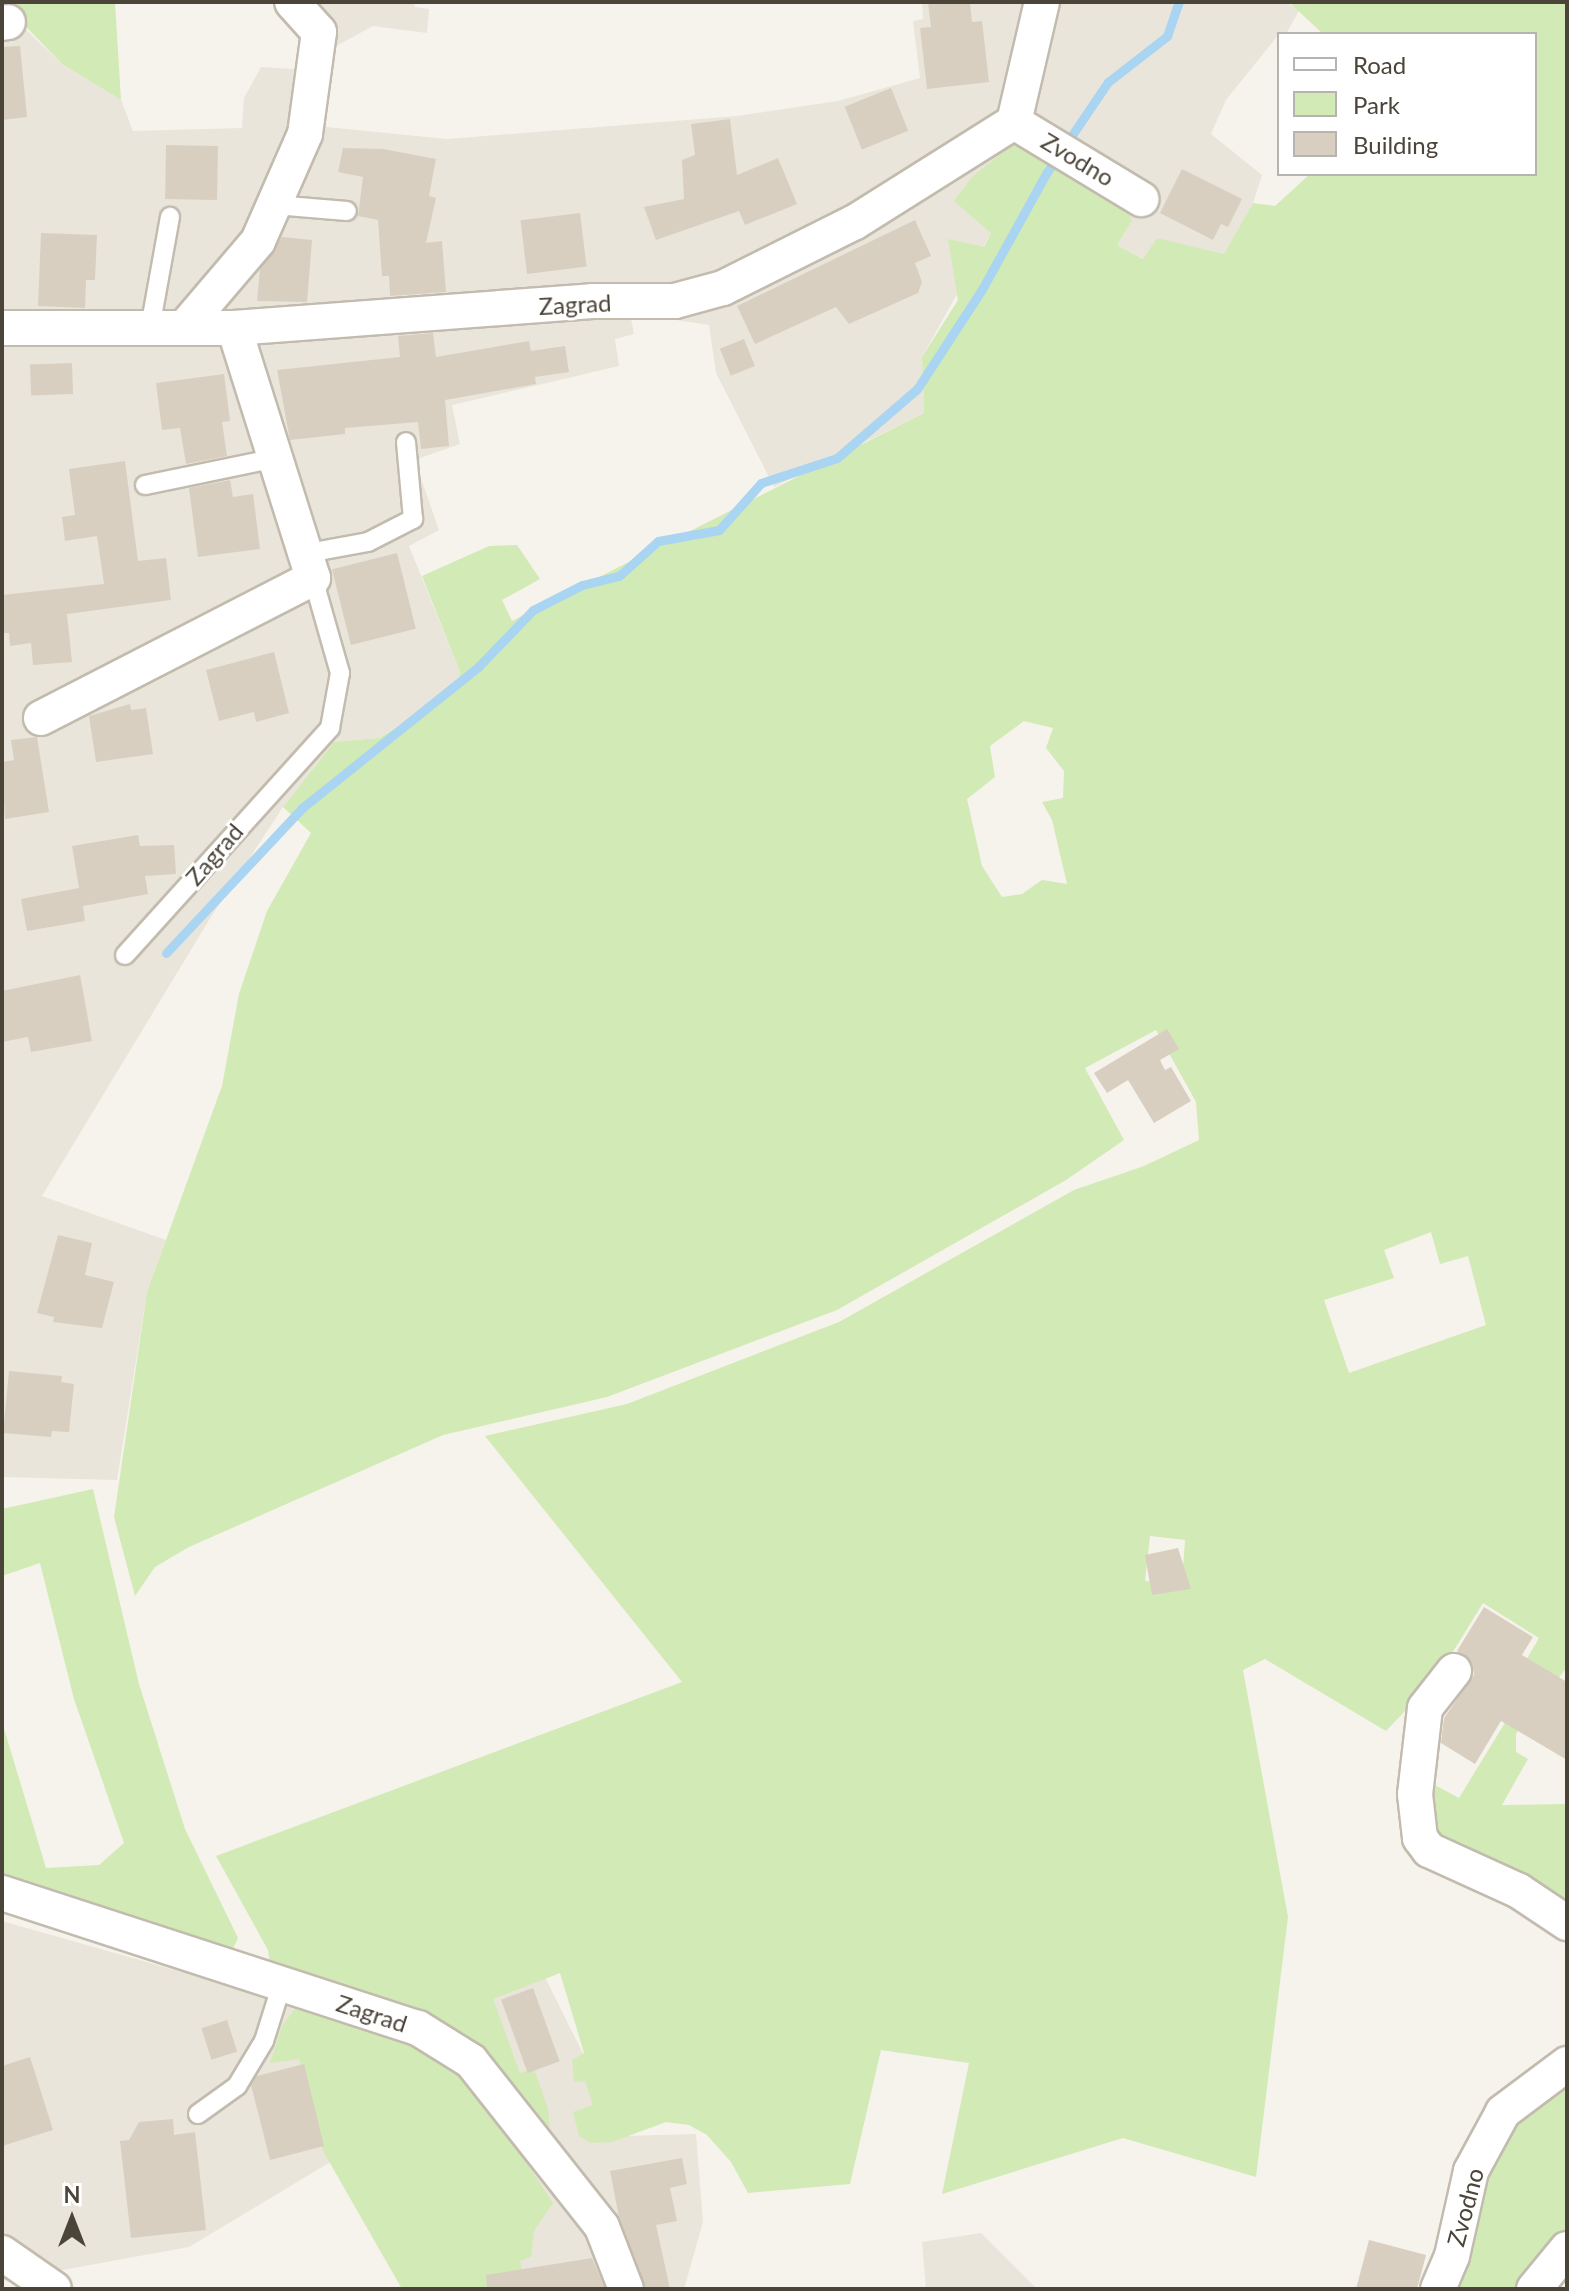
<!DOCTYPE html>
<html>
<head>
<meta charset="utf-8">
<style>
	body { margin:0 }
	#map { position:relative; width:1569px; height:2291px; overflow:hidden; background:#f6f3ec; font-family:Lato,sans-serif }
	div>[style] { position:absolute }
	.residential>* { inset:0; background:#eae5da }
	.green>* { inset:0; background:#d2eab5 }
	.stream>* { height:9px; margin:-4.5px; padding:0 4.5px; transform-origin:4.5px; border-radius:4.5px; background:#a9d4f2 }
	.building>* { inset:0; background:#d8cfc1; transform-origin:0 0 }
	.roads { filter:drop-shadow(2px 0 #c2bbae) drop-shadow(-2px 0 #c2bbae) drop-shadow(0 2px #c2bbae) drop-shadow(0 -2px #c2bbae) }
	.lane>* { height:18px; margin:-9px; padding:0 9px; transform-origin:9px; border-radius:9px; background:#fff }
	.street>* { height:34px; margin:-17px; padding:0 17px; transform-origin:17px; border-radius:17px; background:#fff }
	span { translate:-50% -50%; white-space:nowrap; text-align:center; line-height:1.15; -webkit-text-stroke:6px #fff; paint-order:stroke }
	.street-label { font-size:24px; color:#4b4439 }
	.frame { position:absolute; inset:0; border:4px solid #4b4439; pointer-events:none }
	.legend { position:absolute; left:1277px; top:32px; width:260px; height:144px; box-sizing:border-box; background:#fff; border:2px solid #b7b4b0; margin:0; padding:10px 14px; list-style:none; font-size:24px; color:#4b4439 }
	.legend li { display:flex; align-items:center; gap:16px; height:40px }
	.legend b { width:40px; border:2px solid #b7b4b0 }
	.north { position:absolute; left:32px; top:2179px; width:80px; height:80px; -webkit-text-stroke:6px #fff; paint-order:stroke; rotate:0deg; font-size:22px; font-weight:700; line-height:32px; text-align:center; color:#4b4439 }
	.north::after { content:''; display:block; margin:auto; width:28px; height:36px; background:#4b4439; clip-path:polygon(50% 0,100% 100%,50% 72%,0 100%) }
</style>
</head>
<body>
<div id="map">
	<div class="residential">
		<i style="clip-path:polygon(307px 2px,415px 2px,415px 7px,429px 9px,427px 33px,373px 26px,329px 50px,316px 126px,447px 139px,737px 116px,838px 101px,920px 78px,913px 21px,923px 19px,922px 2px,1284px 2px,1300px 9px,1286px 34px,1279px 34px,1226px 100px,1211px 134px,1262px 175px,1253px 203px,1224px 255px,1157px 238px,1144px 259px,1117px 245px,1132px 221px,991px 233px,922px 357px,924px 413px,774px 487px,716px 373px,709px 325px,630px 313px,634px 334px,615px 339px,619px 366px,452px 405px,460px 444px,420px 458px,419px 473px,439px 530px,409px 546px,460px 672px,456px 692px,378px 738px,334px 742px,283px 807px,209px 920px,42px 1196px,166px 1240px,147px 1292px,117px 1480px,2px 1477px,2px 7px,62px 64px,121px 100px,133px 131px,242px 128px,244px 98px,261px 67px,310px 70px)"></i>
		<i style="clip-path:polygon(2px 1921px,298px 2005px,342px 2155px,189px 2247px,2px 2281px)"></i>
		<i style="clip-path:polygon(536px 1959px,624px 2136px,696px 2134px,703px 2222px,684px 2289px,478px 2289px,465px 1967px)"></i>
		<i style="clip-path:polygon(981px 2233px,1037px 2289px,926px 2289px,922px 2242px)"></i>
	</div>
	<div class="green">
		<i style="clip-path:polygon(2px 2px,115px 2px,121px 100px,62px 64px)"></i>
		<i style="clip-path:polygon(evenodd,1289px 2px,1567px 2px,1567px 1667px,1516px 1734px,1516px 1752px,1528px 1759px,1502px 1805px,1567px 1804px,1567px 1915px,1431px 1837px,1424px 1779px,1459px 1798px,1517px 1703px,1506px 1694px,1539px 1638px,1483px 1603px,1438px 1676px,1386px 1731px,1265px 1659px,1243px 1670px,1288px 1917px,1256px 2177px,1123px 2138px,942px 2194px,969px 2063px,881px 2050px,850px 2184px,748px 2193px,731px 2162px,707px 2135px,689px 2125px,666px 2122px,612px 2142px,591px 2143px,579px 2136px,573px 2112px,593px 2105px,585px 2081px,574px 2082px,572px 2060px,584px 2053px,560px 1973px,493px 1999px,520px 2073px,534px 2069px,548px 2108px,550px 2131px,542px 2130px,518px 2099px,271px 1970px,268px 1950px,216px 1856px,682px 1682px,485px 1436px,627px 1404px,839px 1322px,1074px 1190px,1144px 1166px,1199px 1140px,1196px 1102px,1156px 1030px,1085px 1068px,1124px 1140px,1066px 1180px,837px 1310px,607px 1397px,443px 1435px,189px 1547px,155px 1567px,135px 1596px,114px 1517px,147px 1292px,222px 1086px,239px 994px,267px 911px,311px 833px,283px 807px,334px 742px,379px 738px,456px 691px,460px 672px,422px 576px,489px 546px,517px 545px,540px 579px,502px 600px,512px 621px,924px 413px,922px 357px,958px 300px,948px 239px,984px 247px,991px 233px,954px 201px,972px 177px,1016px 141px,1125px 204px,1132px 221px,1117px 245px,1143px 259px,1157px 238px,1224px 254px,1253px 203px,1275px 206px,1310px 174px,1535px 174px,1535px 34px,1323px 34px,1289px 2px,1024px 721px,1053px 728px,1046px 748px,1064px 771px,1063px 798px,1042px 802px,1052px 820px,1067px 884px,1042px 880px,1022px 894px,1002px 897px,982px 866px,967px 799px,995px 777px,990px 746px,1024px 721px,1289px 2px,1431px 1232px,1440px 1264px,1468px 1256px,1486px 1325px,1349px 1373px,1324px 1300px,1394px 1278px,1384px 1250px,1431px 1232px,1289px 2px,1150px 1536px,1185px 1540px,1182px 1583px,1145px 1581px,1150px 1536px)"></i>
		<i style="clip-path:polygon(93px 1489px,139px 1684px,185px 1829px,238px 1938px,231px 1953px,2px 1879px,2px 1722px,46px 1868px,99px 1865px,124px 1843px,74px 1699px,40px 1563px,2px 1576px,2px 1509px)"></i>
		<i style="clip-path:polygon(298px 2005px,416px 2042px,474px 2083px,553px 2203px,534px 2231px,531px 2257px,520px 2261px,526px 2289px,402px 2289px,323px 2151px,299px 2059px,270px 2063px,282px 2026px)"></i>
		<i style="clip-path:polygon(1567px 2077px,1567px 2231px,1524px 2289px,1451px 2289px,1473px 2195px,1511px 2120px)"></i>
	</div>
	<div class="stream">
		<i style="left:166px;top:953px;width:199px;rotate:-46.8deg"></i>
		<i style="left:302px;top:808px;width:226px;rotate:-38.7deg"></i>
		<i style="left:478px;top:667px;width:79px;rotate:-46deg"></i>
		<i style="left:533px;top:610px;width:55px;rotate:-27deg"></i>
		<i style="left:582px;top:585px;width:38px;rotate:-14deg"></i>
		<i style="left:619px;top:576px;width:52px;rotate:-41.9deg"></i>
		<i style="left:658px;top:541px;width:62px;rotate:-10.2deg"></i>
		<i style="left:719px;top:530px;width:63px;rotate:-48.2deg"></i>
		<i style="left:761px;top:483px;width:80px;rotate:-18.2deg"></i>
		<i style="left:837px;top:458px;width:106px;rotate:-40.8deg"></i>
		<i style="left:917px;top:389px;width:117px;rotate:-56.9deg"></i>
		<i style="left:981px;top:291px;width:136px;rotate:-61deg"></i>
		<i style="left:1047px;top:172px;width:109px;rotate:-55.9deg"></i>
		<i style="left:1108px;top:82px;width:75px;rotate:-37.9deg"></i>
		<i style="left:1167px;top:36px;width:36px;rotate:-71deg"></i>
	</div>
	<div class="building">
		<i style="clip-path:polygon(928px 2px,970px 2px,972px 22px,982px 21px,989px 82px,927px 89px,920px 28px,931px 27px)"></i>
		<i style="clip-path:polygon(20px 46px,27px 117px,2px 120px,2px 47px)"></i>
		<i style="left:891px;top:88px;width:46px;height:50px;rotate:68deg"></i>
		<i style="clip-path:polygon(730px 119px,737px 175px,778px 158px,797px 204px,745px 225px,739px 211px,656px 240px,644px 207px,684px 199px,682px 160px,695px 155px,691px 124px)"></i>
		<i style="left:166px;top:145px;width:52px;height:54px;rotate:1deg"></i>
		<i style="clip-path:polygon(343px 148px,383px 149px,436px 159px,429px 196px,436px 198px,426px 243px,442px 241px,446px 292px,390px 296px,389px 276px,382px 276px,378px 220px,358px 216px,363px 177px,338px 172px)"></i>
		<i style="clip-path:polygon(1182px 169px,1242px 199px,1228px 227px,1221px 224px,1213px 240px,1160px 213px)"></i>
		<i style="left:580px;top:213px;width:54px;height:60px;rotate:83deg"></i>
		<i style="clip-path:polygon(915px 220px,931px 256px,915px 263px,922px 282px,918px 293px,849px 324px,836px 307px,755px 344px,737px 306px)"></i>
		<i style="clip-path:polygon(41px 233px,97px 235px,95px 280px,86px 280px,85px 308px,38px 306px)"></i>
		<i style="clip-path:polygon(282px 237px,312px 240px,307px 302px,257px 301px,260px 269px)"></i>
		<i style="clip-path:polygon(433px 333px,436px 357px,529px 341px,531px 351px,565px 346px,569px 372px,535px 377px,536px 384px,445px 400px,449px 446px,421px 449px,418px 422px,345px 428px,345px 434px,290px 440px,277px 370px,400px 357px,398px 336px)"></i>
		<i style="left:744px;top:339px;width:29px;height:26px;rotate:68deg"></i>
		<i style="left:72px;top:363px;width:31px;height:42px;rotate:88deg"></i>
		<i style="clip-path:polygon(224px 374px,230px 421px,222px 422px,227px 456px,186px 464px,180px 428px,162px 430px,156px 383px)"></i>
		<i style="clip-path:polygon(125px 461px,138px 561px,166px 558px,171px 600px,67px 614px,72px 662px,33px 665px,31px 643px,10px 646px,9px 633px,2px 633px,2px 595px,104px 584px,97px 536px,65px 541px,62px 517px,75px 515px,69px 469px)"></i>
		<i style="clip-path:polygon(230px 480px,233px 497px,253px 494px,260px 549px,198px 557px,189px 488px)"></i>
		<i style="left:397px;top:553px;width:78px;height:67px;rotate:76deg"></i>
		<i style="clip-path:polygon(274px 652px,289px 713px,256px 722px,254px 712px,219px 721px,206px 670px)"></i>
		<i style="clip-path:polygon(130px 704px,131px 710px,146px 708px,153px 754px,96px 762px,89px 716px)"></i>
		<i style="clip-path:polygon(37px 737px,49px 812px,5px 819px,2px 762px,14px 760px,11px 740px)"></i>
		<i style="clip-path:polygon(138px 835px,140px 846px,174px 845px,176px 874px,145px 876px,148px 894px,83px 906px,85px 921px,27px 931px,21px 899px,79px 888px,72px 846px)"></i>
		<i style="clip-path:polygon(80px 975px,92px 1041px,31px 1052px,28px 1037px,2px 1042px,2px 991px)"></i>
		<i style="clip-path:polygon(1167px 1029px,1179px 1049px,1160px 1060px,1165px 1070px,1171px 1067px,1191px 1101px,1154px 1123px,1128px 1080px,1107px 1093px,1094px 1073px)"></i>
		<i style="clip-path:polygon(58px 1235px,92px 1243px,85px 1275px,114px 1282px,102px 1328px,53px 1322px,54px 1317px,37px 1313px)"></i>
		<i style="clip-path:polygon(9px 1371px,62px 1376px,61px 1382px,74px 1384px,69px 1432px,52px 1431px,51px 1437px,3px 1433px)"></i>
		<i style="clip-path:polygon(1178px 1548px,1191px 1589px,1152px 1595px,1145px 1555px)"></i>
		<i style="clip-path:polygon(1484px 1607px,1533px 1637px,1522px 1655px,1567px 1682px,1567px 1760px,1501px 1721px,1475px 1764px,1441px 1743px,1444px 1718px,1474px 1675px,1472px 1663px,1457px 1651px)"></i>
		<i style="left:533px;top:1988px;width:78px;height:34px;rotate:70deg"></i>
		<i style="left:227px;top:2020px;width:33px;height:27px;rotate:72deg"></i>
		<i style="clip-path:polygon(30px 2057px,53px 2130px,2px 2146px,2px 2066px)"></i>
		<i style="clip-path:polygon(304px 2064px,324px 2146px,270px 2160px,251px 2085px,257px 2076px)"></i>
		<i style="clip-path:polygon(173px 2119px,174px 2135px,195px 2132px,206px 2230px,131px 2238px,120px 2141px,129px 2140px,139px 2122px)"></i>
		<i style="clip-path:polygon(682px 2158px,687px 2184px,670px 2188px,677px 2221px,656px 2225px,670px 2289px,646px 2289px,619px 2217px,610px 2171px)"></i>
		<i style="clip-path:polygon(1369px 2240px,1426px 2255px,1417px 2289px,1356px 2289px)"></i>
		<i style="clip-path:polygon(592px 2258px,605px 2289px,487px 2289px,486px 2275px)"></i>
	</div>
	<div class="roads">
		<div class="lane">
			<i style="left:275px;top:205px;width:72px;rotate:4.8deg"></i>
			<i style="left:150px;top:328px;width:113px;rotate:-79.8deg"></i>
			<i style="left:145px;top:485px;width:130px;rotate:-11.6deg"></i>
			<i style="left:308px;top:553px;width:61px;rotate:-10.4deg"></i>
			<i style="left:368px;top:542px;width:51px;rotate:-27.1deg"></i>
			<i style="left:413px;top:519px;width:77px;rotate:-95.2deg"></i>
			<i style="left:125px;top:955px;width:306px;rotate:-47.9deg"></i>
			<i style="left:330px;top:728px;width:56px;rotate:-79.7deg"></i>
			<i style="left:340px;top:673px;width:99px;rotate:-105.9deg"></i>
			<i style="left:198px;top:2114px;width:48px;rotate:-35.7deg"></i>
			<i style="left:237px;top:2086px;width:52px;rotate:-59deg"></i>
			<i style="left:264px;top:2041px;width:60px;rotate:-72.5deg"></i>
		</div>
		<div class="street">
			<i style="left:2px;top:23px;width:6px;rotate:-9deg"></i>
			<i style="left:1014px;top:122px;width:149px;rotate:31.2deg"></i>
			<i style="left:2px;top:328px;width:232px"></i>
			<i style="left:234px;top:328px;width:359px;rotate:-4.3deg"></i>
			<i style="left:592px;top:301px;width:83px"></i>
			<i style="left:675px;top:301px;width:50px;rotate:-15.2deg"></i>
			<i style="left:723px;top:288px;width:148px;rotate:-26.6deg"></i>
			<i style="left:855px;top:222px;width:188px;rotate:-32.2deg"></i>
			<i style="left:1014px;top:122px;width:123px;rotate:-76.9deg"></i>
			<i style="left:184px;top:328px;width:114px;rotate:-49.6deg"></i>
			<i style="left:258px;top:241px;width:117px;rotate:-66.3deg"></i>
			<i style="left:305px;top:134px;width:103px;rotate:-82.2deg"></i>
			<i style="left:319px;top:32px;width:40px;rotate:-132deg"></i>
			<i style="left:41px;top:718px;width:306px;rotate:-27.2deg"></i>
			<i style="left:313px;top:578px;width:262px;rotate:-107.5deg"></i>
			<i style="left:1454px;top:1671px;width:47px;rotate:128.1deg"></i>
			<i style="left:1425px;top:1708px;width:87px;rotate:96.6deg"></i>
			<i style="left:1415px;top:1794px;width:44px;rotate:83.5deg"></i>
			<i style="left:1420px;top:1838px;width:15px;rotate:53deg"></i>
			<i style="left:1429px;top:1850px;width:99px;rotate:24.5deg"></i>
			<i style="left:1519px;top:1891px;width:58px;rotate:33.7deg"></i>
			<i style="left:2px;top:1893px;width:437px;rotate:18deg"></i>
			<i style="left:418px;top:2028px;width:62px;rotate:31.9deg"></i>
			<i style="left:471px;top:2061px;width:211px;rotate:51.7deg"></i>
			<i style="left:602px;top:2227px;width:66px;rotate:68.8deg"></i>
			<i style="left:2px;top:2253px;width:63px;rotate:34.7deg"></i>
			<i style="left:1438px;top:2289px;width:36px;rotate:-67deg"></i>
			<i style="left:1452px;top:2256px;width:87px;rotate:-77.4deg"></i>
			<i style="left:1471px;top:2171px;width:67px;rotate:-61.5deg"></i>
			<i style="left:1503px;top:2112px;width:80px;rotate:-36.9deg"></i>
			<i style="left:1534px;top:2289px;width:52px;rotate:-50.5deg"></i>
		</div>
	</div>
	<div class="street-label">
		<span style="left:1078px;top:159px;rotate:31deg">Zvodno</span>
		<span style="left:575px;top:304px;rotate:-3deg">Zagrad</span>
		<span style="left:214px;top:854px;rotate:-49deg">Zagrad</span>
		<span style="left:372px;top:2013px;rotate:18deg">Zagrad</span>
		<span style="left:1465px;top:2207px;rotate:-75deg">Zvodno</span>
	</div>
	<div class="frame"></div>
	<ul class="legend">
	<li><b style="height:10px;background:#fff"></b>Road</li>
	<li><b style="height:22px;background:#d2eab5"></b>Park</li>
	<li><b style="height:22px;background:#d8cfc1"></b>Building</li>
	</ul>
	<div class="north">N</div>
</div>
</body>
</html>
